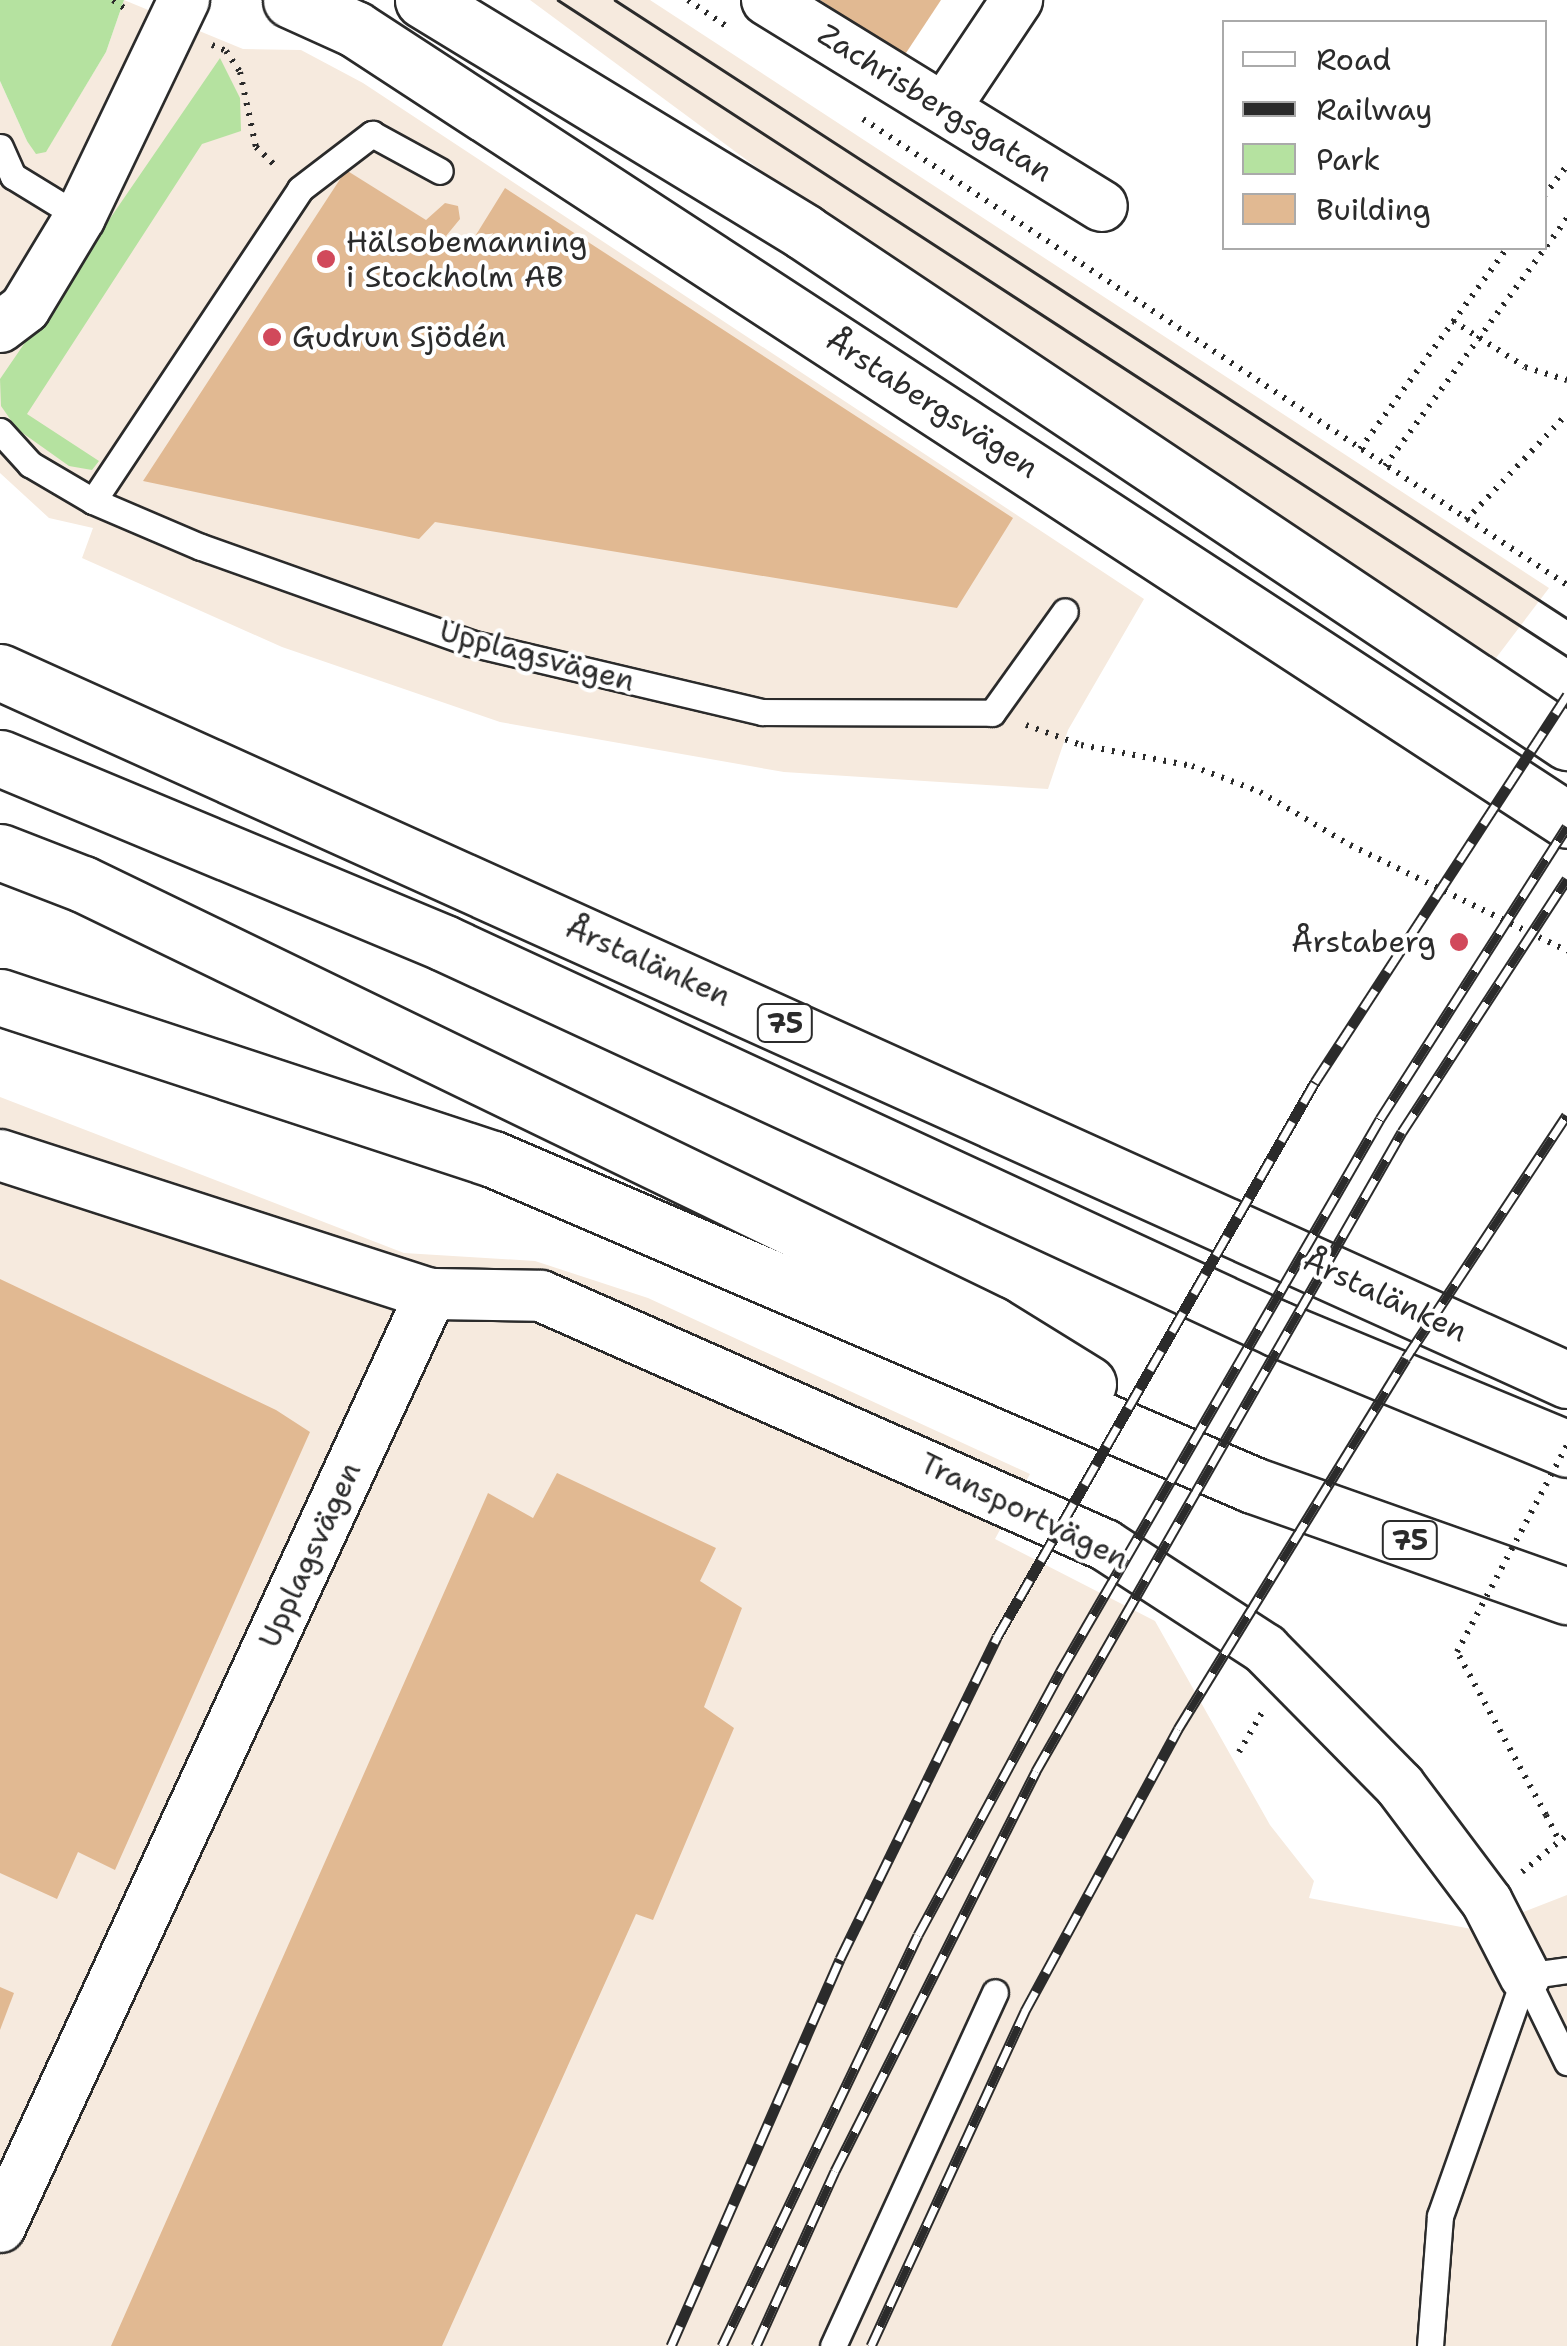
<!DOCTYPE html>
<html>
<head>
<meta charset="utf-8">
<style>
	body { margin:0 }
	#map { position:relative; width:1567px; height:2346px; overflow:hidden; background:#fff; font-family:"Shantell Sans",sans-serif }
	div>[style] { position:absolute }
	.built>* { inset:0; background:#f6eade }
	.green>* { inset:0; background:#b5e2a0 }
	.building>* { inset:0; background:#e1b992 }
	.path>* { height:6px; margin-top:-3px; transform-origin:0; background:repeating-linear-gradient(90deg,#2b2b2b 0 2.5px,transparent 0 10.5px) }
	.roads { filter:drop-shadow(2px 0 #2b2b2b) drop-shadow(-2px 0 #2b2b2b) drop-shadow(0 2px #2b2b2b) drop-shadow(0 -2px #2b2b2b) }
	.lane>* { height:25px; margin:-12.5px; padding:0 12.5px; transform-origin:12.5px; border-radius:12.5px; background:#fff }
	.street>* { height:50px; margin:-25px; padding:0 25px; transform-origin:25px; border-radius:25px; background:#fff }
	.secondary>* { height:55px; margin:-27.5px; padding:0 27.5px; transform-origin:27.5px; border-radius:27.5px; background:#fff }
	.highway>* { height:55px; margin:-27.5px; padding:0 27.5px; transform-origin:27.5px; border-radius:27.5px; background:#fff }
	.tram>* { height:2.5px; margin:-1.25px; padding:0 1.25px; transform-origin:1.25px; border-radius:1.25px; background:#2b2b2b }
	.rail>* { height:11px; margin-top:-5.5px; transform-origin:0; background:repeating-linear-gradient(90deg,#fff 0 22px,#2b2b2b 0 44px); box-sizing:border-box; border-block:2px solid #2b2b2b }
	.path-bridge>* { height:6px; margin-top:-3px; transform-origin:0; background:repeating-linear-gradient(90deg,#2b2b2b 0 2.5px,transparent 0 10.5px) }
	.dots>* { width:28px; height:28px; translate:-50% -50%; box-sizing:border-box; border:5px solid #fff; border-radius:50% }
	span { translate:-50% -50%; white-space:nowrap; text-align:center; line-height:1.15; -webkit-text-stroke:8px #fff; paint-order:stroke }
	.shield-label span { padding:2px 8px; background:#fff; border:2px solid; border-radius:8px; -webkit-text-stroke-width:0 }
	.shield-label { font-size:28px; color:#2b2b2b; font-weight:700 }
	.street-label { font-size:30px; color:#2b2b2b }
	.poi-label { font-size:30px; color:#2b2b2b }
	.left { translate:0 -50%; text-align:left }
	.right { translate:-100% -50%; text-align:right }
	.legend { position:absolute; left:1222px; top:20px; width:325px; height:230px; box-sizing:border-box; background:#fff; border:2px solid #aaa; margin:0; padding:12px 18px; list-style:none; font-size:30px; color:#2b2b2b }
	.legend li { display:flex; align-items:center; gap:20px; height:50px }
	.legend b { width:50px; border:2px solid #aaa }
</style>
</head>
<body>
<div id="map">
	<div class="built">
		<i style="clip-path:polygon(124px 0,243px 49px,301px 50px,363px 83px,1144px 599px,1068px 730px,1048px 789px,784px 772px,500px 722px,282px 647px,82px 558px,93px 528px,49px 518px,0 473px,0 81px,27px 141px,46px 151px,106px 52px)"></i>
		<i style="clip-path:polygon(530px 0,650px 0,1549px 588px,1496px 658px,1182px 481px)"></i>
		<i style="clip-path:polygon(0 1097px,404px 1253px,535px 1261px,648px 1298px,1030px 1474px,995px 1539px,1155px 1621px,1270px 1825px,1314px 1881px,1309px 1898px,1477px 1930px,1567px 1895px,1567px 2346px,0 2346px)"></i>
	</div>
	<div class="green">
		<i style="clip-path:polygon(0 0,124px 0,106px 52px,46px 152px,36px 154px,27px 141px,0 81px)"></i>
		<i style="clip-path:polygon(220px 58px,240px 98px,241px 131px,202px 144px,27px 414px,99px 461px,92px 470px,69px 466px,17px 429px,1px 406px,0 379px)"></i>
	</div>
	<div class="building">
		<i style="clip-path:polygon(820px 0,941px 0,904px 56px)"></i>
		<i style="clip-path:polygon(346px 170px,426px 220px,445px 203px,458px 206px,460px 219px,446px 236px,466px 251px,505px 188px,1013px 518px,957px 608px,435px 522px,419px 539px,143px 481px)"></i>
		<i style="clip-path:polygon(0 1279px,276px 1410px,310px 1432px,115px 1870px,78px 1852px,57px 1899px,0 1873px)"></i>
		<i style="clip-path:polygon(557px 1473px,716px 1548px,700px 1581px,742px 1608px,704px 1707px,734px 1728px,653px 1920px,636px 1914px,442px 2346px,111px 2346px,488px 1493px,533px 1518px)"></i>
		<i style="clip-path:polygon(0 1987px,14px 1993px,0 2030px)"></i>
	</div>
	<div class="path">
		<i style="left:113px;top:0;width:17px;rotate:36deg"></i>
		<i style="left:688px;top:0;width:50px;rotate:34.3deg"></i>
		<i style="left:212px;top:45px;width:15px;rotate:23deg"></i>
		<i style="left:226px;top:51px;width:25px;rotate:56deg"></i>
		<i style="left:240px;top:72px;width:77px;rotate:78deg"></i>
		<i style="left:256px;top:147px;width:30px;rotate:44deg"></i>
		<i style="left:863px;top:119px;width:844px;rotate:33.5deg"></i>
		<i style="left:1544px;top:196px;width:39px;rotate:-53deg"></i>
		<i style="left:1453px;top:321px;width:85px;rotate:32.6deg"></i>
		<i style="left:1525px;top:367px;width:44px;rotate:17.2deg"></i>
		<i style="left:1360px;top:449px;width:249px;rotate:-53.8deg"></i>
		<i style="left:1385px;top:466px;width:308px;rotate:-53.7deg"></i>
		<i style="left:1466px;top:520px;width:146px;rotate:-46.4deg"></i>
		<i style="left:1026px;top:725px;width:59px;rotate:20deg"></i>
		<i style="left:1081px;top:745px;width:113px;rotate:10.7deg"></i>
		<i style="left:1192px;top:766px;width:73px;rotate:20.9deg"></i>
		<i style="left:1260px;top:792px;width:104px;rotate:30.5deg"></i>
		<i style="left:1350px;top:845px;width:242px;rotate:26deg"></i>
		<i style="left:1239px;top:1752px;width:48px;rotate:-59.7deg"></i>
		<i style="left:1546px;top:1815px;width:28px;rotate:63deg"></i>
		<i style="left:1522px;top:1872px;width:58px;rotate:-39.4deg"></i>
	</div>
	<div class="roads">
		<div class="lane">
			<i style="left:0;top:147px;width:32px;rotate:66deg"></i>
			<i style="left:13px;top:176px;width:79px;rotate:31.5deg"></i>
			<i style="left:0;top:431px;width:45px;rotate:47.7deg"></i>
			<i style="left:30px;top:464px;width:73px;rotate:30.4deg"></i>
			<i style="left:93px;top:501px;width:117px;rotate:23.1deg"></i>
			<i style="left:201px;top:547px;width:286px;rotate:19.6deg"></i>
			<i style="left:470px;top:643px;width:300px;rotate:13.3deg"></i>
			<i style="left:762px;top:712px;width:230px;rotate:0.2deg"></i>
			<i style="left:992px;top:713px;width:125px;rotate:-54.4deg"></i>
			<i style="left:93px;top:501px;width:374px;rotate:-56.4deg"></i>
			<i style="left:300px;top:189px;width:91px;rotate:-37.4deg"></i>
			<i style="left:372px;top:134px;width:77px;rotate:28.6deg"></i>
			<i style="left:1525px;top:1976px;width:96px;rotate:64deg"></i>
			<i style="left:1525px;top:1976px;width:42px;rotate:-8.1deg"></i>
			<i style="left:833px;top:2346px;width:389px;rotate:-65.4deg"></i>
			<i style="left:1430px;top:2346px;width:130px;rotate:-85.6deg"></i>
			<i style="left:1440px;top:2216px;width:255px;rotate:-70.5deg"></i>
		</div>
		<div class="street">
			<i style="left:767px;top:0;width:393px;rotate:31.6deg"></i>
			<i style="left:946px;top:106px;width:128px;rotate:-56.2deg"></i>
			<i style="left:0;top:327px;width:31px;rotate:-37deg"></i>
			<i style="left:25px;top:308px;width:106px;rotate:-58.9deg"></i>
			<i style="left:80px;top:217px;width:241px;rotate:-64.4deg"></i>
			<i style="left:0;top:1155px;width:453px;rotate:17.9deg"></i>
			<i style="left:431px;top:1294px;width:110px;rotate:1deg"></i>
			<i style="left:541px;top:1296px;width:617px;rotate:23.82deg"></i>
			<i style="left:1105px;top:1545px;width:191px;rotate:33deg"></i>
			<i style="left:1265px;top:1649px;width:192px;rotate:45.4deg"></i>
			<i style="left:1400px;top:1786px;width:145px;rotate:53.1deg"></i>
			<i style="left:1487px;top:1902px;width:83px;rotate:62.8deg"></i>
			<i style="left:0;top:2227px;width:1028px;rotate:-65.21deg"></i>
		</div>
		<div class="secondary">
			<i style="left:291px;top:0;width:70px;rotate:24.4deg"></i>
			<i style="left:355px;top:29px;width:1447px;rotate:33.13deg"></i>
			<i style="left:423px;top:0;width:446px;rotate:31.3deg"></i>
			<i style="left:804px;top:232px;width:918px;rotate:33.76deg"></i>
		</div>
		<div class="highway">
			<i style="left:0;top:672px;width:1720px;rotate:24.31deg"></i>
			<i style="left:0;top:758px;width:481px;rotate:22.6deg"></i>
			<i style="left:444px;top:943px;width:919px;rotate:24.84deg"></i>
			<i style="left:1278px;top:1329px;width:313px;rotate:22.5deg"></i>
			<i style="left:0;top:852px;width:89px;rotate:21.1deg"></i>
			<i style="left:83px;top:884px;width:1009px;rotate:25.85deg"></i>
			<i style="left:991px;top:1324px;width:114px;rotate:31.7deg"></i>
			<i style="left:0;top:997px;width:519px;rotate:18.19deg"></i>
			<i style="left:493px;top:1159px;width:827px;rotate:23.22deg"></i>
			<i style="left:1253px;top:1485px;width:333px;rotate:19.5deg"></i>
		</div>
	</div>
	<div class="tram">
		<i style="left:558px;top:0;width:1204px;rotate:33.03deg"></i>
		<i style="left:615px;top:0;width:1135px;rotate:32.99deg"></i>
	</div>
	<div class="rail">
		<i style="left:671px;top:2346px;width:422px;rotate:-66.4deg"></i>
		<i style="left:840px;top:1959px;width:358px;rotate:-64deg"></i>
		<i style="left:997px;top:1637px;width:640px;rotate:-60.19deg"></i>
		<i style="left:1315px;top:1082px;width:462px;rotate:-56.9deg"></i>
		<i style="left:722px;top:2346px;width:455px;rotate:-64.5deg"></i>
		<i style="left:918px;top:1935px;width:299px;rotate:-61.6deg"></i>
		<i style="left:1060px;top:1672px;width:639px;rotate:-59.94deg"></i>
		<i style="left:1380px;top:1119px;width:347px;rotate:-57.4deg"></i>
		<i style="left:756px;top:2346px;width:192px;rotate:-65.7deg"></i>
		<i style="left:835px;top:2171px;width:448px;rotate:-63.3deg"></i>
		<i style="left:1036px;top:1771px;width:736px;rotate:-60.2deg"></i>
		<i style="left:1402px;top:1132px;width:302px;rotate:-56.9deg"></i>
		<i style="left:871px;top:2346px;width:369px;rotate:-65.3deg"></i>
		<i style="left:1025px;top:2011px;width:321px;rotate:-61.5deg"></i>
		<i style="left:1178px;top:1729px;width:435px;rotate:-58.4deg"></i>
		<i style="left:1406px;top:1358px;width:291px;rotate:-56.5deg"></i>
	</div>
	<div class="path-bridge">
		<i style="left:1546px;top:1815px;width:186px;rotate:-118.6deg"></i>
		<i style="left:1457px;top:1652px;width:234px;rotate:-62deg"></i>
	</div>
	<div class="dots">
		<i style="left:326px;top:259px;background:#d1495b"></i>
		<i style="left:272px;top:337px;background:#d1495b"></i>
		<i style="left:1459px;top:942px;background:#d1495b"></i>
	</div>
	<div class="shield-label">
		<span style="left:785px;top:1023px">75</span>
		<span style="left:1410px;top:1540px">75</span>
	</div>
	<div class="street-label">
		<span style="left:935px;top:103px;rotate:32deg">Zachrisbergsgatan</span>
		<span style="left:932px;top:404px;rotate:33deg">Årstabergsvägen</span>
		<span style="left:537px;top:656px;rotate:15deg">Upplagsvägen</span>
		<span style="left:648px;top:962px;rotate:24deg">Årstalänken</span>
		<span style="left:1385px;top:1296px;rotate:25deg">Årstalänken</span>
		<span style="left:1024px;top:1511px;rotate:26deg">Transportvägen</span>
		<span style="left:310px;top:1555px;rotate:-65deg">Upplagsvägen</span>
	</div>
	<div class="poi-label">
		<span class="left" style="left:346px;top:259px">Hälsobemanning<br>i Stockholm AB</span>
		<span class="left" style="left:292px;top:337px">Gudrun Sjödén</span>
		<span class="right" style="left:1436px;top:942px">Årstaberg</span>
	</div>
	<ul class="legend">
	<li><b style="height:12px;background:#fff"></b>Road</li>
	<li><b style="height:12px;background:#2b2b2b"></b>Railway</li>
	<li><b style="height:28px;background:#b5e2a0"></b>Park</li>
	<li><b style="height:28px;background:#e1b992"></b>Building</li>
	</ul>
</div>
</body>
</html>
